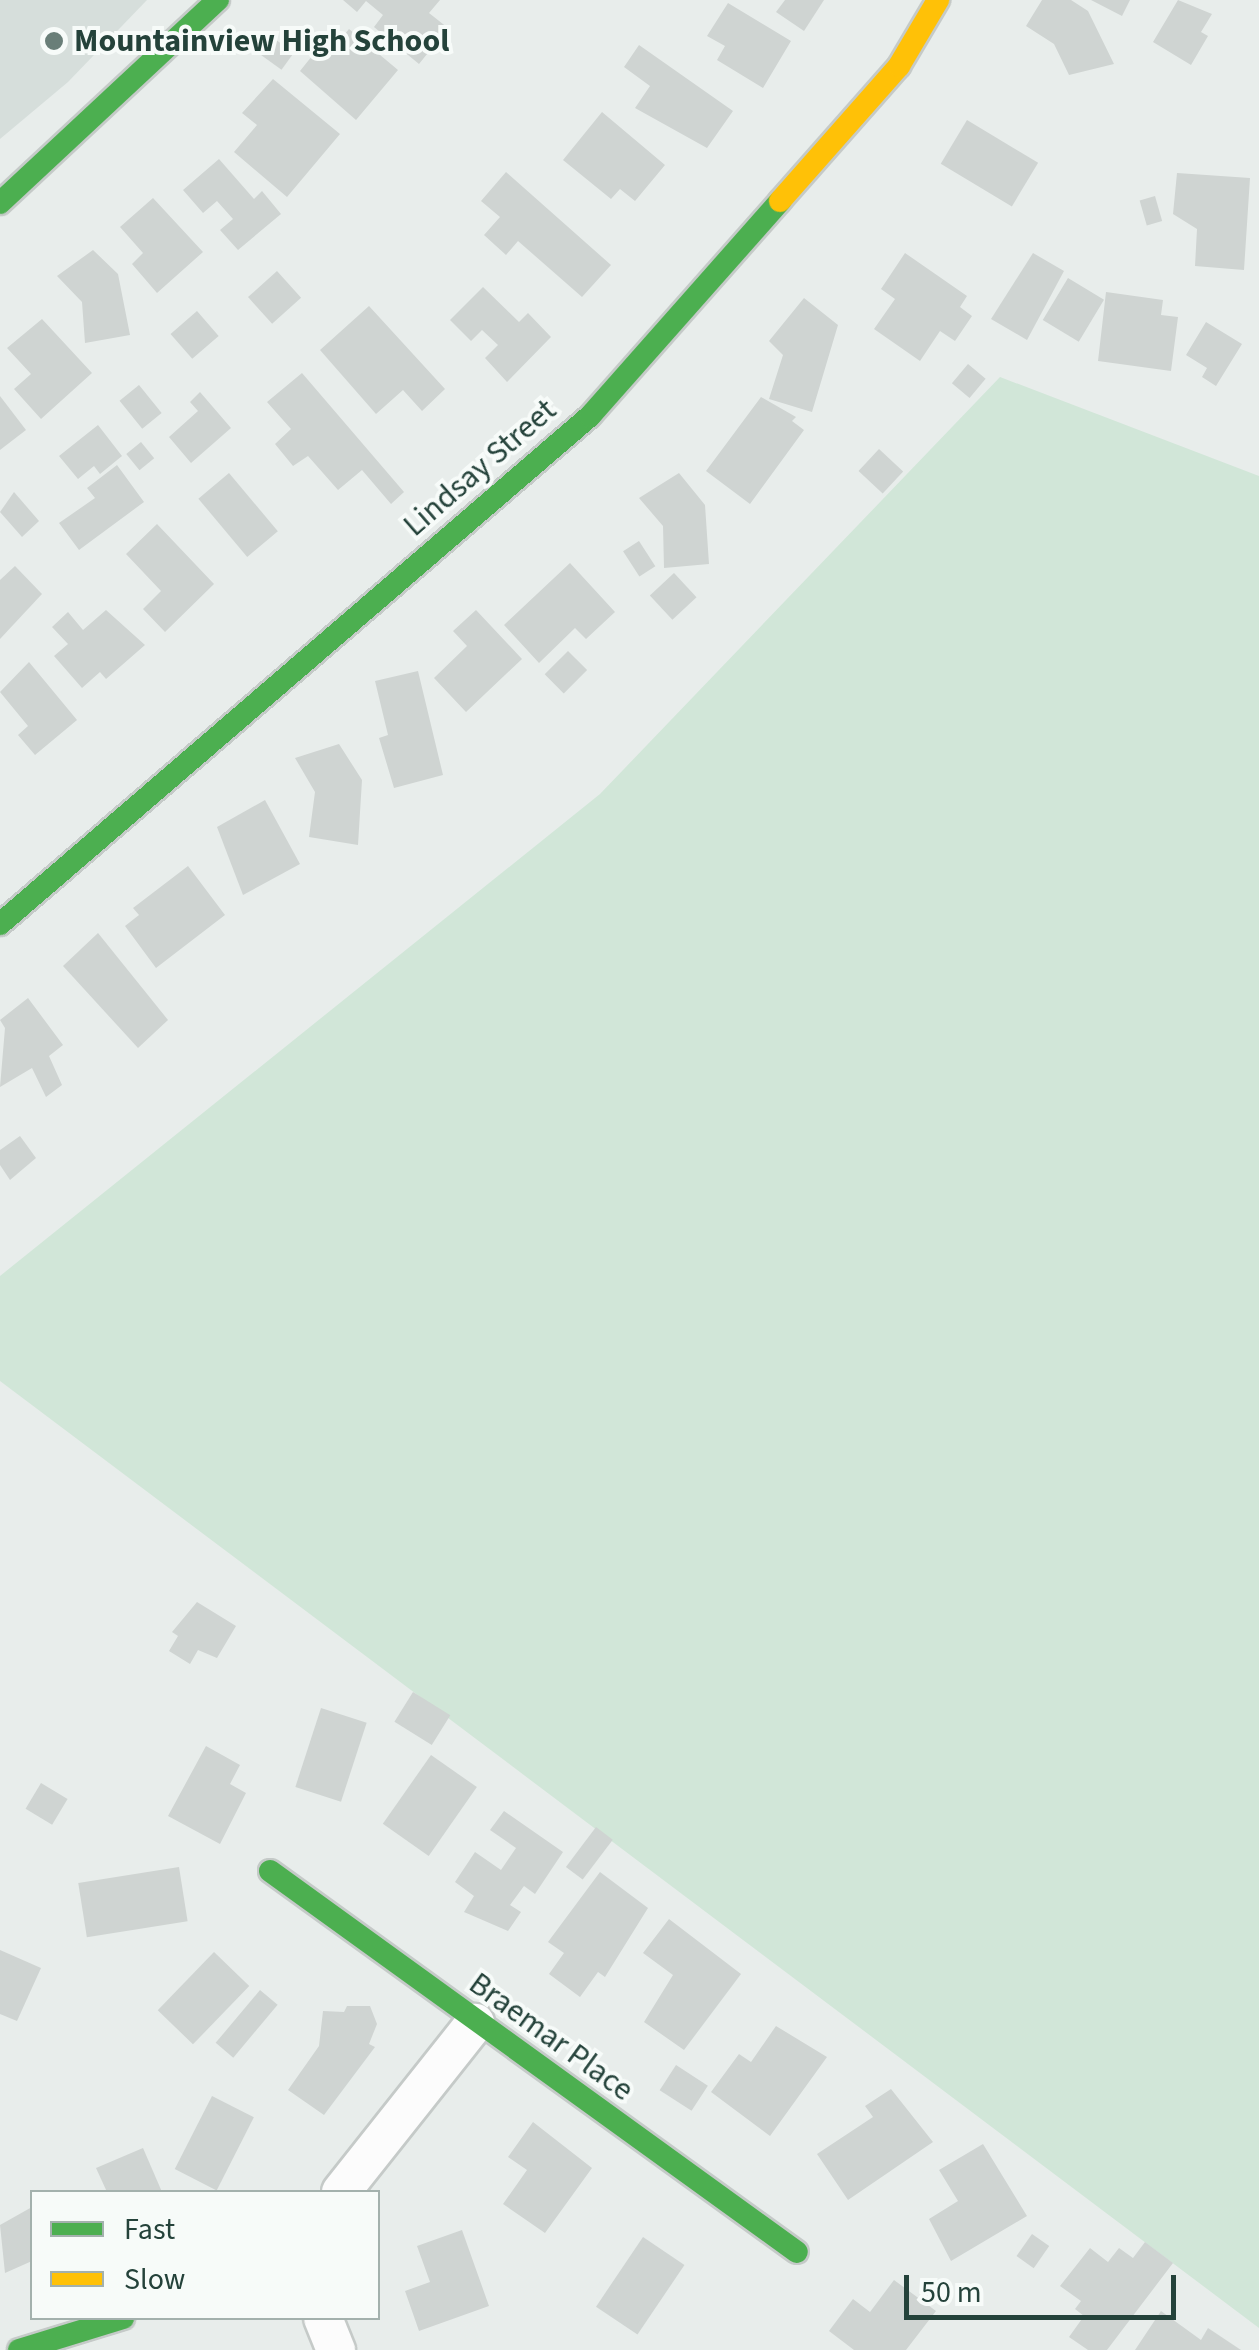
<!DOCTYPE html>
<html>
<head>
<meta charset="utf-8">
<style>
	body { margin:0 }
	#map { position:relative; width:1259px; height:2350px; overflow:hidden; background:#e8edeb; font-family:"Source Sans 3",sans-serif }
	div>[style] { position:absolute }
	.built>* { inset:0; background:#d6dedb }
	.green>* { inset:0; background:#d1e6d8 }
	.building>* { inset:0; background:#cfd4d2; transform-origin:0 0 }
	.roads { filter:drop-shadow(2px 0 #c5cac8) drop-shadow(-2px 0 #c5cac8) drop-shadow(0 2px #c5cac8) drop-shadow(0 -2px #c5cac8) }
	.street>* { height:38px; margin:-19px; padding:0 19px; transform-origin:19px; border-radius:19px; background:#fcfcfc }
	.fast>* { height:22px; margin:-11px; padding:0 11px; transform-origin:11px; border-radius:11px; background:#4caf50 }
	.slow>* { height:22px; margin:-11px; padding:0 11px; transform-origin:11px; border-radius:11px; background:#ffc107 }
	.dots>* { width:28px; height:28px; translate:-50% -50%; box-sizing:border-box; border:5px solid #f7fbf9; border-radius:50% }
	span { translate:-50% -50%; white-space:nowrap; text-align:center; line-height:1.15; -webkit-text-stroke:8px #f7fbf9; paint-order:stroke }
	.poi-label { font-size:32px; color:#24423a; font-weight:700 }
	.left { translate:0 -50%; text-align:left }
	.street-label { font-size:32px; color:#24423a }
	.legend { position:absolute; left:30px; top:2190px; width:350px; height:130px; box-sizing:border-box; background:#f7fbf9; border:2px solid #a3b1ad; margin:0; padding:12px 18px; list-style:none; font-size:30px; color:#24423a }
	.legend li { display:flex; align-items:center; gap:20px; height:50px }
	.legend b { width:50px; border:2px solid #a3b1ad }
	.scale { position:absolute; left:904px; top:2275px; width:272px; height:45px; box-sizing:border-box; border:5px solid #24423a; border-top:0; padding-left:12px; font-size:30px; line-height:35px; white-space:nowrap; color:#24423a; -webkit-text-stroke:8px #f7fbf9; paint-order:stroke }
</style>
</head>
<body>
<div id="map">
	<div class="built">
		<i style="clip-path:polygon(0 0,147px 0,68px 82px,0 139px)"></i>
	</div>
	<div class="green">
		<i style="clip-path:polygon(1000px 377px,1259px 476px,1259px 2328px,0 1381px,0 1276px,600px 794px)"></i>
	</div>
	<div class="building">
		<i style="clip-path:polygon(343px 0,440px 0,429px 13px,448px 28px,419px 64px,374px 27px,383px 15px,366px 1px,357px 12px)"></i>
		<i style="clip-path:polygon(785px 0,824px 0,804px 31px,776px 12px)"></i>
		<i style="clip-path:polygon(1042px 0,1071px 0,1088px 11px,1114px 64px,1069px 75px,1054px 44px,1026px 26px)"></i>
		<i style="clip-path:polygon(1091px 0,1130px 0,1122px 16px)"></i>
		<i style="clip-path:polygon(1178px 0,1212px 14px,1201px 32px,1208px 36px,1191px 65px,1153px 42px)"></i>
		<i style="clip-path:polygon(728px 3px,791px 41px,763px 88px,717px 60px,725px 46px,707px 36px)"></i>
		<i style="clip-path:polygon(349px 29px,398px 70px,356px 120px,300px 71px,320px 46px,329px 53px)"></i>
		<i style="left:272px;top:37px;width:27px;height:21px;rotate:36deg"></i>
		<i style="clip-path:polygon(639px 45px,733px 111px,707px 148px,635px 108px,650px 86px,624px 67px)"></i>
		<i style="clip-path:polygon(273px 79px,340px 134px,287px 197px,234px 152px,257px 125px,242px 113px)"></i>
		<i style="clip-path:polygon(602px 112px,665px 165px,635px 201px,620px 189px,611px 199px,563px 160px)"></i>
		<i style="left:967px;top:120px;width:83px;height:51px;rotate:31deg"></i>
		<i style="clip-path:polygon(219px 159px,254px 199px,262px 191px,281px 214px,238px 250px,220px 230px,233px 219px,217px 201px,203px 213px,183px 190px)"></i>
		<i style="clip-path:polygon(506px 172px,611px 265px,582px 297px,518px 241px,506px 255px,484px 235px,500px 217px,481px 201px)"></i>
		<i style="clip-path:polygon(1177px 173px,1250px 178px,1244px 270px,1195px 266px,1197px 229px,1173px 214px)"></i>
		<i style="left:1155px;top:196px;width:26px;height:16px;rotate:74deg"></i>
		<i style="clip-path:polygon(153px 198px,203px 252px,157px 293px,132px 264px,143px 253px,120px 227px)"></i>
		<i style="clip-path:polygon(93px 250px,118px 274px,130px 335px,85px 343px,82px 302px,57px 276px)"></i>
		<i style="clip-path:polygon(905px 253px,967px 296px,960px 307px,972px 316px,955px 341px,940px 331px,920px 361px,874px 329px,895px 299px,881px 289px)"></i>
		<i style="clip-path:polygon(1033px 253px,1064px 271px,1027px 340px,991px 319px)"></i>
		<i style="left:277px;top:271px;width:36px;height:39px;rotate:48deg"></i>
		<i style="left:1068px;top:278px;width:42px;height:49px;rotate:31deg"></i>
		<i style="clip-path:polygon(483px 287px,519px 322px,528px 313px,551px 337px,507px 382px,485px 358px,498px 345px,482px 330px,471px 341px,450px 320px)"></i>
		<i style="clip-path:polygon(1106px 292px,1163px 300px,1161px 315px,1178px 317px,1171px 371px,1098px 361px)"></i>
		<i style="clip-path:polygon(804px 298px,838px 325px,812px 412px,769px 399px,783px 355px,769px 341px)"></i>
		<i style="clip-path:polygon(369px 306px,445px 389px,422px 411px,403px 390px,376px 414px,320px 350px)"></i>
		<i style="left:197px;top:311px;width:33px;height:35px;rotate:49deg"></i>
		<i style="clip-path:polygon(42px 319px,92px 373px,41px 419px,14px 389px,31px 374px,7px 348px)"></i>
		<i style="clip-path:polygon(1206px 322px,1242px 344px,1216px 386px,1202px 377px,1207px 368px,1186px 355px)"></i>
		<i style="left:968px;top:364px;width:23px;height:25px;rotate:40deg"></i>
		<i style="clip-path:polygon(302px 373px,404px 492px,391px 504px,362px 470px,338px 490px,308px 456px,293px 466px,275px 444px,291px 429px,267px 402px)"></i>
		<i style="left:139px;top:385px;width:36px;height:25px;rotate:51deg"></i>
		<i style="clip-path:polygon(200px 392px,231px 428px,191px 463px,169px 437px,198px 411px,190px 402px)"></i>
		<i style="clip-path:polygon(0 396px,26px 430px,0 450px)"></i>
		<i style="clip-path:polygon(761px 397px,796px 417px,792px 421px,804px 430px,750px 504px,706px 471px)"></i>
		<i style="clip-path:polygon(98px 425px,122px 456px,100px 474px,94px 466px,78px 479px,59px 456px)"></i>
		<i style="left:141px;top:442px;width:21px;height:19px;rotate:51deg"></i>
		<i style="left:879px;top:449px;width:33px;height:30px;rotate:43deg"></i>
		<i style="clip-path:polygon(117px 465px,144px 502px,79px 550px,59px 523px,95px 498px,87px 488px)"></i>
		<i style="left:229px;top:473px;width:76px;height:40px;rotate:50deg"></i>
		<i style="clip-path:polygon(679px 473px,705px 505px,709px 564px,664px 568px,663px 526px,639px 498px)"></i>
		<i style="clip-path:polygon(14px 492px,39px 521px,22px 537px,0 512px)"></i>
		<i style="clip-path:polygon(157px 524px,214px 584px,165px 632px,143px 609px,161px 591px,126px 554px)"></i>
		<i style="left:639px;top:541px;width:30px;height:19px;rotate:57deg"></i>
		<i style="clip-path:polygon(570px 563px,615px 612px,586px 639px,575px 628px,539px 663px,504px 625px)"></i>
		<i style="clip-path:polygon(15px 566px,42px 594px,0 639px,0 580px)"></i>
		<i style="left:674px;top:573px;width:33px;height:33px;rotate:47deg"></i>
		<i style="clip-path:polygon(106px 610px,145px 645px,106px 679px,100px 672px,82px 688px,54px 656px,68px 644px,52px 627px,68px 612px,83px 630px)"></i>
		<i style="clip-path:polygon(476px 610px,522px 659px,466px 712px,434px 678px,467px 646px,453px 631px)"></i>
		<i style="left:568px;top:651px;width:27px;height:33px;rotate:45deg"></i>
		<i style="clip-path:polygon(29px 662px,77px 720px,35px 755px,18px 735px,28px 726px,0 692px)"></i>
		<i style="clip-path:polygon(418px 671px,443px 775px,394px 788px,379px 738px,388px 735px,375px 681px)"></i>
		<i style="clip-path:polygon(339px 744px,362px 780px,358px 845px,309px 837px,315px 792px,295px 758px)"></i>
		<i style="clip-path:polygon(265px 800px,300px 864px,243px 895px,217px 827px)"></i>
		<i style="clip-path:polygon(188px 866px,225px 915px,156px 968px,125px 926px,139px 915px,133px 908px)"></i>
		<i style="clip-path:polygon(98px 933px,168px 1020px,138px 1048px,63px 966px)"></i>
		<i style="clip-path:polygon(28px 998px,63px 1045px,49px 1056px,62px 1085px,46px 1097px,32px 1068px,0 1087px,5px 1028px,0 1020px)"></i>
		<i style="clip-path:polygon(20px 1136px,36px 1158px,10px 1180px,0 1165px,0 1150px)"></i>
		<i style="clip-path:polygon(197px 1602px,236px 1626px,217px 1658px,198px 1650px,190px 1664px,169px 1651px,178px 1636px,172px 1632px)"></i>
		<i style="left:413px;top:1692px;width:44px;height:35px;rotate:32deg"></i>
		<i style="left:321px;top:1708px;width:48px;height:83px;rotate:18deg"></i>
		<i style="clip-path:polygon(206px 1746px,240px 1765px,230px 1784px,246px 1793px,220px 1844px,168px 1816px)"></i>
		<i style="left:431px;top:1755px;width:56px;height:84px;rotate:35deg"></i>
		<i style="left:41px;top:1783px;width:31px;height:30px;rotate:31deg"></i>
		<i style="clip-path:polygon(504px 1811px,563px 1852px,535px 1894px,524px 1886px,510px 1905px,521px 1912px,508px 1931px,464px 1912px,474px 1896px,455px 1882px,475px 1852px,501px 1870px,516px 1848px,490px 1830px)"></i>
		<i style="left:596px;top:1827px;width:21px;height:50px;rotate:37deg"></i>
		<i style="left:179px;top:1867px;width:55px;height:102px;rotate:81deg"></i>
		<i style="clip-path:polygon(600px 1872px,648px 1908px,605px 1977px,598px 1972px,580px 1997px,549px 1974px,564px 1953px,548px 1942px)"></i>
		<i style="clip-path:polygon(669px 1919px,741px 1974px,684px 2050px,644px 2022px,673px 1975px,643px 1953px)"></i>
		<i style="clip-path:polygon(0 1950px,41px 1968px,17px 2021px,0 2014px)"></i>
		<i style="left:214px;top:1952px;width:49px;height:81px;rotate:44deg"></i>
		<i style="left:260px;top:1990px;width:23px;height:69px;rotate:40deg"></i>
		<i style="clip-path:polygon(347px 2006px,370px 2006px,377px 2024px,369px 2044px,375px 2047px,324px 2115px,288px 2090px,319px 2046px,323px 2011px,344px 2012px)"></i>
		<i style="clip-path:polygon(776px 2026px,827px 2057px,770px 2136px,711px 2092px,739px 2054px,751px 2062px)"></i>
		<i style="left:676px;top:2065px;width:38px;height:30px;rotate:33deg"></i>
		<i style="clip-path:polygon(891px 2089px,933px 2142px,848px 2200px,817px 2154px,873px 2117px,865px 2106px)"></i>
		<i style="left:212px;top:2096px;width:47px;height:82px;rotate:27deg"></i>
		<i style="clip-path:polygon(533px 2122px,592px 2168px,545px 2233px,503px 2204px,527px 2170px,508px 2157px)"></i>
		<i style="clip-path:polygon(983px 2144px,1027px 2216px,951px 2261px,929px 2219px,958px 2201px,939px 2170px)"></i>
		<i style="clip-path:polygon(143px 2148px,162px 2192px,107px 2192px,96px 2168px)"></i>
		<i style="clip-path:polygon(32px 2207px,32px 2261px,5px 2273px,0 2225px)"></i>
		<i style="clip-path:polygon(462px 2230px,489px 2306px,419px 2331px,405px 2291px,430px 2282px,417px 2246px)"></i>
		<i style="left:1032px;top:2234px;width:21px;height:27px;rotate:35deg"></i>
		<i style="left:643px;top:2237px;width:50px;height:84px;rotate:34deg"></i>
		<i style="clip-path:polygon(1145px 2242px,1173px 2263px,1107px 2350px,1088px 2350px,1069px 2337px,1084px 2316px,1075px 2309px,1081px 2301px,1060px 2286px,1090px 2248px,1108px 2262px,1119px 2248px,1133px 2258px)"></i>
		<i style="clip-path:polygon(894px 2280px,936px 2311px,906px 2350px,854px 2350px,829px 2331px,853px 2299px,870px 2312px)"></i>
		<i style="clip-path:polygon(1161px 2311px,1201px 2340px,1208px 2328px,1241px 2350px,1135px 2350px)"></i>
	</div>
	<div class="roads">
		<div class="street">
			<i style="left:341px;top:2192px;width:216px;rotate:-51.6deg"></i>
			<i style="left:323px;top:2318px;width:35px;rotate:68deg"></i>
		</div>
		<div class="fast">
			<i style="left:0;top:203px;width:298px;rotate:-43deg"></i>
			<i style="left:0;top:924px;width:779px;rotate:-40.73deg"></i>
			<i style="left:590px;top:416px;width:287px;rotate:-48.5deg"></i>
			<i style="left:270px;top:1871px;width:650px;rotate:35.87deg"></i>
			<i style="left:19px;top:2350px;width:109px;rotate:-17.1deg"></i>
		</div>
		<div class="slow">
			<i style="left:780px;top:201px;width:180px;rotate:-48.6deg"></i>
			<i style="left:899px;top:66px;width:77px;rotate:-59.4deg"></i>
		</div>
	</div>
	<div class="dots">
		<i style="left:54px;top:41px;background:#697e78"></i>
	</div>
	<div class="poi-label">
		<span class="left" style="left:74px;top:41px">Mountainview High School</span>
	</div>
	<div class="street-label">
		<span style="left:480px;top:468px;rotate:-41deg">Lindsay Street</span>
		<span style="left:551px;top:2037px;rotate:36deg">Braemar Place</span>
	</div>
	<ul class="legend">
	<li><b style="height:12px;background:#4caf50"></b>Fast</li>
	<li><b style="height:12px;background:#ffc107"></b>Slow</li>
	</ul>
	<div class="scale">50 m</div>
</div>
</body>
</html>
